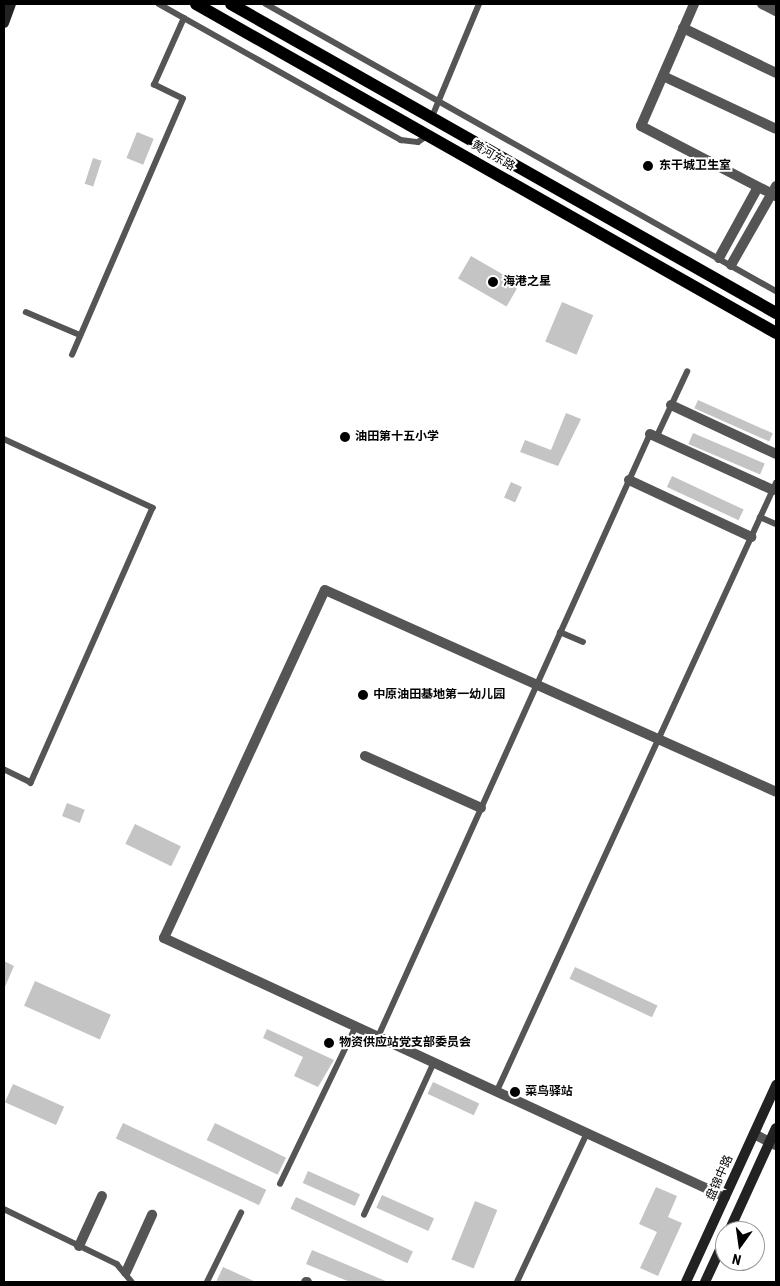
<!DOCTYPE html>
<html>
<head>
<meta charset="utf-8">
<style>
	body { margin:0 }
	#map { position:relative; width:780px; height:1286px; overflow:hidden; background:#fff; font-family:"Roboto Condensed","Noto Sans SC",sans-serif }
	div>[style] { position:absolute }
	.building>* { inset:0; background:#c4c4c4; transform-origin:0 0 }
	.service>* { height:5.5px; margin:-2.75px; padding:0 2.75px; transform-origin:2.75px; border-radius:2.75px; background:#555 }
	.minor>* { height:10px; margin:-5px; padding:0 5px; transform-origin:5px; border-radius:5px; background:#555 }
	.tertiary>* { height:10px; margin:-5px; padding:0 5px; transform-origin:5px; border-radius:5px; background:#555 }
	.secondary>* { height:10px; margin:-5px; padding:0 5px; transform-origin:5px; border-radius:5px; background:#222 }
	.primary>* { height:12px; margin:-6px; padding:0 6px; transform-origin:6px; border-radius:6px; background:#000 }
	.dots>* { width:14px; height:14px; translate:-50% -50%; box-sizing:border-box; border:2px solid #fff; border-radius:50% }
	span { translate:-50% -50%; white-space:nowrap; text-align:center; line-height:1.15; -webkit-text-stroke:4px #fff; paint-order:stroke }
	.street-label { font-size:12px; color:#000 }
	.poi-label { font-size:12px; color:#000; font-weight:700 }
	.left { translate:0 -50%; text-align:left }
	.frame { position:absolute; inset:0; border:5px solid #000; pointer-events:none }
	.north { position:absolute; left:715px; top:1221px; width:50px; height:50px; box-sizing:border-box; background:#fff; border:1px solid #999; border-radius:50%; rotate:194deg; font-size:14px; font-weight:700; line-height:20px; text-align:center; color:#000 }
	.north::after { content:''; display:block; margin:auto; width:18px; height:22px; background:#000; clip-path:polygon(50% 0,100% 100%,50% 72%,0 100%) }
</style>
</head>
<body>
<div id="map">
	<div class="building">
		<i style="left:137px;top:132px;width:18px;height:28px;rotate:22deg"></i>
		<i style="left:93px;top:158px;width:9px;height:27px;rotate:18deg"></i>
		<i style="left:471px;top:256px;width:56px;height:26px;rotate:30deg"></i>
		<i style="left:562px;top:302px;width:34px;height:43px;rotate:23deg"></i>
		<i style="left:698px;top:400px;width:82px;height:9px;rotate:24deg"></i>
		<i style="clip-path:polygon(566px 413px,581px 419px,558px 466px,520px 452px,525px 440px,551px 450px)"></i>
		<i style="left:693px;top:433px;width:78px;height:12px;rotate:23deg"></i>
		<i style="left:672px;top:476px;width:79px;height:12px;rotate:25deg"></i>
		<i style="left:511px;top:482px;width:12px;height:17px;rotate:24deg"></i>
		<i style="left:67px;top:803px;width:19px;height:14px;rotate:21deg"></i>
		<i style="left:135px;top:824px;width:51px;height:22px;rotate:26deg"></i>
		<i style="clip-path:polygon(4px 961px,14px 966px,4px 989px)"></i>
		<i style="left:575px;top:967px;width:91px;height:13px;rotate:25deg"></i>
		<i style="left:35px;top:981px;width:83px;height:27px;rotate:24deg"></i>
		<i style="clip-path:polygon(267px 1029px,334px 1060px,318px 1087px,294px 1076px,303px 1057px,263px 1038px)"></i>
		<i style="left:433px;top:1082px;width:51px;height:13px;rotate:25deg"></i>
		<i style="left:13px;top:1084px;width:56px;height:20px;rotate:24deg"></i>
		<i style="left:123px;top:1123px;width:158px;height:17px;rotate:25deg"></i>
		<i style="left:215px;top:1123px;width:79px;height:19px;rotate:26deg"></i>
		<i style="left:308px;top:1171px;width:57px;height:13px;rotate:24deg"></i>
		<i style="clip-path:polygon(656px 1187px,677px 1196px,668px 1217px,682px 1223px,658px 1276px,640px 1268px,657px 1232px,639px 1224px)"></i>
		<i style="left:382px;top:1195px;width:57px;height:14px;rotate:24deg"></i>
		<i style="left:296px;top:1197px;width:129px;height:13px;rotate:25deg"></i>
		<i style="left:475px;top:1201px;width:24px;height:63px;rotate:22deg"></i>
		<i style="clip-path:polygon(312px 1250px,388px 1282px,350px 1282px,306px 1264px)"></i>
		<i style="clip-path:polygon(223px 1267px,256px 1282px,216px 1282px)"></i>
	</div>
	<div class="service">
		<i style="left:159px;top:4px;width:278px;rotate:29.3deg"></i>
		<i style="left:401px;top:140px;width:17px;rotate:7deg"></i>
		<i style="left:418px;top:142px;width:11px;rotate:-34deg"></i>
		<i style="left:266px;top:4px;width:585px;rotate:29.37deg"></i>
		<i style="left:432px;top:117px;width:122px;rotate:-67.4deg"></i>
		<i style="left:26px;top:312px;width:59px;rotate:23.1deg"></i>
		<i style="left:72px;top:355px;width:279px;rotate:-66.6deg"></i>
		<i style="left:183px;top:99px;width:32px;rotate:-154deg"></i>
		<i style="left:154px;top:85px;width:73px;rotate:-65.9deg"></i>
		<i style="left:657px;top:436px;width:71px;rotate:-64.9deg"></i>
		<i style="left:4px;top:439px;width:164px;rotate:24.8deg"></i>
		<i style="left:153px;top:508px;width:301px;rotate:113.9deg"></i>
		<i style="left:31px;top:783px;width:30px;rotate:-154deg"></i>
		<i style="left:760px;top:517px;width:17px;rotate:24deg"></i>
		<i style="left:560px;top:632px;width:25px;rotate:23deg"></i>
		<i style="left:378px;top:1037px;width:662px;rotate:-65.72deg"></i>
		<i style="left:497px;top:1091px;width:669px;rotate:-65.35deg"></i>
		<i style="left:280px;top:1184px;width:175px;rotate:-64.3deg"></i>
		<i style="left:4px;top:1209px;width:126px;rotate:26deg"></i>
		<i style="left:117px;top:1264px;width:23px;rotate:50deg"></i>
		<i style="left:364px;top:1215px;width:168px;rotate:-65.4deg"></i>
		<i style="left:207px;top:1282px;width:77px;rotate:-63.8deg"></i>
		<i style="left:517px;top:1282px;width:165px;rotate:-64.8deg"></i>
	</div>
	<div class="minor">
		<i style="left:694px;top:4px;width:133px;rotate:113.5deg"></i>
		<i style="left:641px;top:126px;width:152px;rotate:27.4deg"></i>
		<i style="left:762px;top:4px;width:16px;rotate:27deg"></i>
		<i style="left:683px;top:28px;width:103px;rotate:25.8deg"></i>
		<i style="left:663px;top:76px;width:125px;rotate:25.1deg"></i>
		<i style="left:719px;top:258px;width:81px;rotate:-61.2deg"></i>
		<i style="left:731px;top:265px;width:91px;rotate:-60.3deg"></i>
		<i style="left:671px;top:405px;width:116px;rotate:25deg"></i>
		<i style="left:650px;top:434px;width:135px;rotate:24.5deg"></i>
		<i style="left:629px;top:480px;width:135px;rotate:25deg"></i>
		<i style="left:365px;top:756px;width:127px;rotate:24.1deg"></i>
		<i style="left:725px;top:1197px;width:618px;rotate:-155.22deg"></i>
		<i style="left:164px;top:938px;width:383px;rotate:-65.2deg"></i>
		<i style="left:325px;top:590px;width:494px;rotate:24.1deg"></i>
		<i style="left:79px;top:1246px;width:55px;rotate:-65.3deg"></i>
		<i style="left:126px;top:1272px;width:63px;rotate:-65.5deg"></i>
		<i style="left:306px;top:1282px;width:1px"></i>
	</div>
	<div class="tertiary">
		<i style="left:754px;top:1134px;width:25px;rotate:27deg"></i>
	</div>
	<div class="secondary">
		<i style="left:4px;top:23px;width:20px;rotate:-70deg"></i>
		<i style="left:729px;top:1231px;width:113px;rotate:-65.5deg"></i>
		<i style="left:686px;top:1282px;width:217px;rotate:-65.4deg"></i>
		<i style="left:705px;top:1282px;width:47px;rotate:-65.1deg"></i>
	</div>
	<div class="primary">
		<i style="left:196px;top:4px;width:667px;rotate:29.56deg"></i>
		<i style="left:231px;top:4px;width:627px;rotate:29.55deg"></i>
	</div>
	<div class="dots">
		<i style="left:648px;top:166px;background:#000"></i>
		<i style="left:493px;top:282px;background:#000"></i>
		<i style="left:345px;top:437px;background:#000"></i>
		<i style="left:363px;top:695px;background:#000"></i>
		<i style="left:329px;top:1043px;background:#000"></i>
		<i style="left:515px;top:1092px;background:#000"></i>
	</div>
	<div class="street-label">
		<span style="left:493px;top:156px;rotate:30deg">黄河东路</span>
		<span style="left:720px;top:1178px;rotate:-66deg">盘锦中路</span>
	</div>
	<div class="poi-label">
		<span class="left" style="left:659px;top:166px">东干城卫生室</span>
		<span class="left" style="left:503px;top:282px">海港之星</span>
		<span class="left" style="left:355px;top:437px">油田第十五小学</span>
		<span class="left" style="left:373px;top:695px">中原油田基地第一幼儿园</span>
		<span class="left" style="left:339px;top:1043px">物资供应站党支部委员会</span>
		<span class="left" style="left:525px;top:1092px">菜鸟驿站</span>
	</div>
	<div class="frame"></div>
	<div class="north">N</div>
</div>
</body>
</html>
